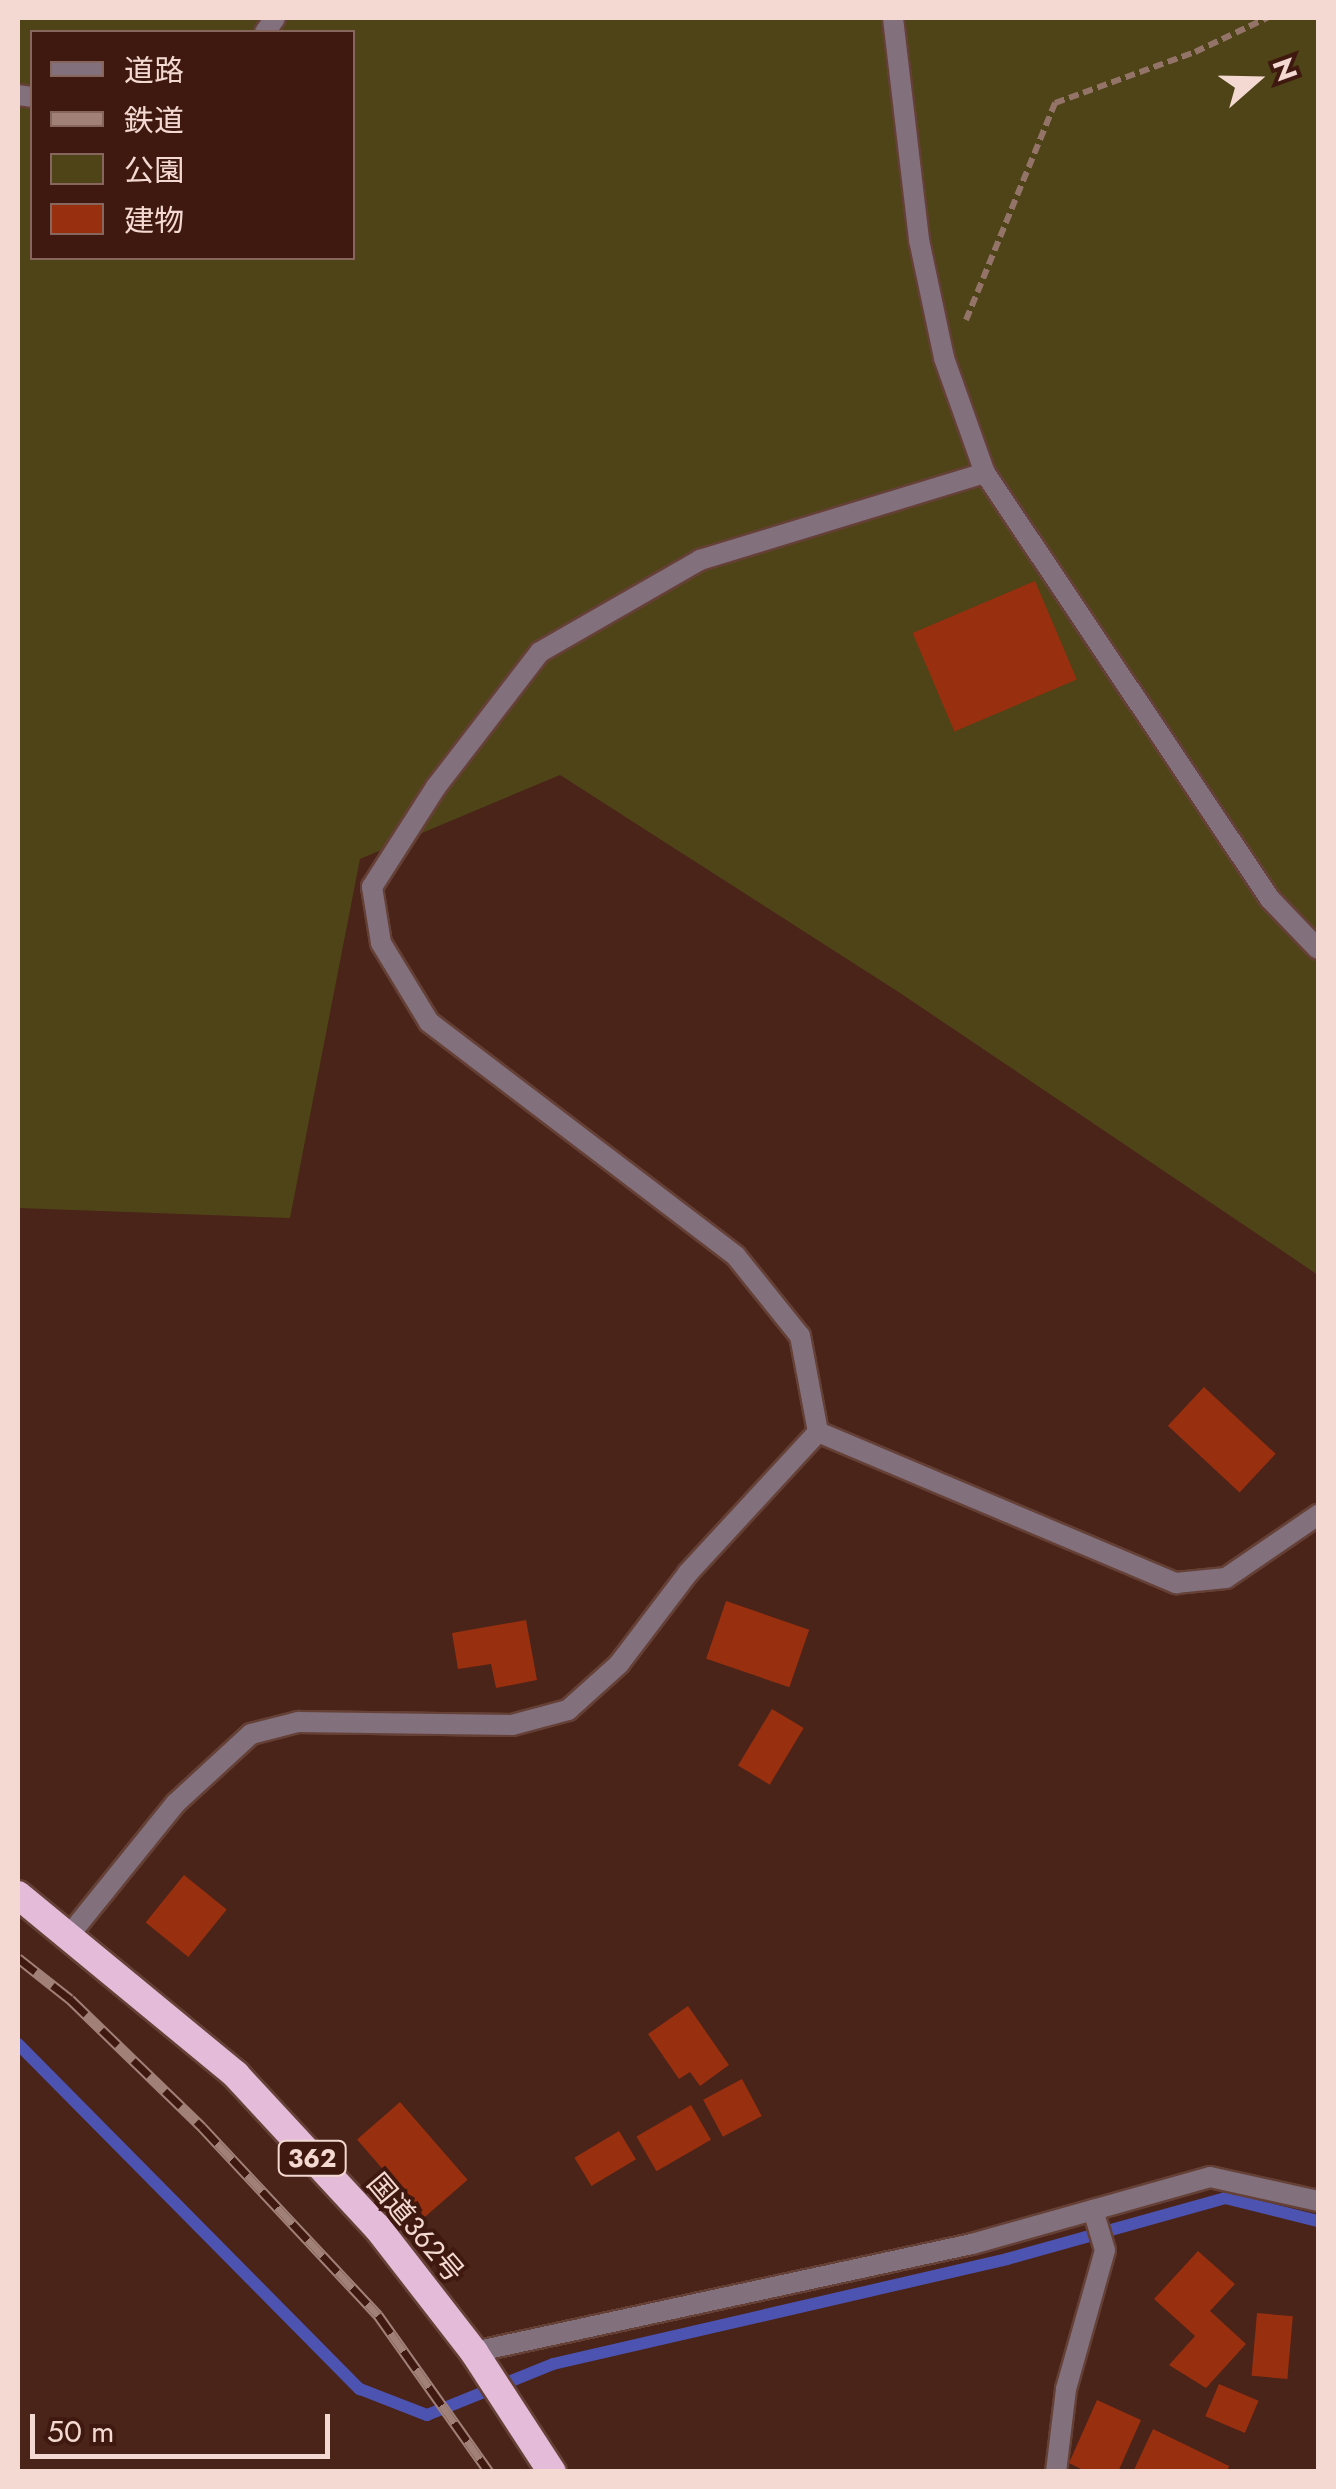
<!DOCTYPE html>
<html>
<head>
<meta charset="utf-8">
<style>
	body { margin:0 }
	#map { position:relative; width:1336px; height:2489px; overflow:hidden; background:#4a2319; font-family:Jost,"Noto Sans JP",sans-serif }
	div>[style] { position:absolute }
	.green>* { inset:0; background:#4e4417 }
	.stream>* { height:12px; margin:-6px; padding:0 6px; transform-origin:6px; border-radius:6px; background:#4c53b0 }
	.building>* { inset:0; background:#982f0f; transform-origin:0 0 }
	.path>* { height:6px; margin-top:-3px; transform-origin:0; background:repeating-linear-gradient(90deg,#947369 0 10px,transparent 0 15px) }
	.roads { filter:drop-shadow(2px 0 #654036) drop-shadow(-2px 0 #654036) drop-shadow(0 2px #654036) drop-shadow(0 -2px #654036) }
	.minor>* { height:20px; margin:-10px; padding:0 10px; transform-origin:10px; border-radius:10px; background:#82707d }
	.trunk>* { height:28px; margin:-14px; padding:0 14px; transform-origin:14px; border-radius:14px; background:#e4bcd9 }
	.rail>* { height:11px; margin-top:-5.5px; transform-origin:0; background:repeating-linear-gradient(90deg,#3f190f 0 22px,#a08077 0 44px); box-sizing:border-box; border-block:2px solid #a08077 }
	span { translate:-50% -50%; white-space:nowrap; text-align:center; line-height:1.15; -webkit-text-stroke:8px #3f190f; paint-order:stroke }
	.shield-label span { padding:2px 8px; background:#3f190f; border:2px solid; border-radius:8px; -webkit-text-stroke-width:0 }
	.shield-label { font-size:25px; color:#f3d9d1; font-weight:700 }
	.street-label { font-size:28px; color:#f3d9d1 }
	.frame { position:absolute; inset:0; border:20px solid #f3d9d1; pointer-events:none }
	.legend { position:absolute; left:30px; top:30px; width:325px; height:230px; box-sizing:border-box; background:#3f190f; border:2px solid #87665d; margin:0; padding:12px 18px; list-style:none; font-size:30px; color:#f3d9d1 }
	.legend li { display:flex; align-items:center; gap:20px; height:50px }
	.legend b { width:50px; border:2px solid #87665d }
	.north { position:absolute; left:1206px; top:30px; width:100px; height:100px; -webkit-text-stroke:8px #3f190f; paint-order:stroke; rotate:70deg; font-size:28px; font-weight:700; line-height:40px; text-align:center; color:#f3d9d1 }
	.north::after { content:''; display:block; margin:auto; width:35px; height:45px; background:#f3d9d1; clip-path:polygon(50% 0,100% 100%,50% 72%,0 100%) }
	.scale { position:absolute; left:30px; top:2414px; width:300px; height:45px; box-sizing:border-box; border:5px solid #f3d9d1; border-top:0; padding-left:12px; font-size:30px; line-height:35px; white-space:nowrap; color:#f3d9d1; -webkit-text-stroke:8px #3f190f; paint-order:stroke }
</style>
</head>
<body>
<div id="map">
	<div class="green">
		<i style="clip-path:polygon(evenodd,18px 18px,1318px 18px,1318px 1275px,900px 993px,560px 775px,360px 859px,290px 1218px,18px 1208px,18px 18px,32px 32px,352px 32px,352px 258px,32px 258px,32px 32px)"></i>
	</div>
	<div class="stream">
		<i style="left:18px;top:2044px;width:486px;rotate:45.3deg"></i>
		<i style="left:360px;top:2389px;width:72px;rotate:21.2deg"></i>
		<i style="left:427px;top:2415px;width:136px;rotate:-22deg"></i>
		<i style="left:553px;top:2364px;width:466px;rotate:-13deg"></i>
		<i style="left:1007px;top:2259px;width:226px;rotate:-15.6deg"></i>
		<i style="left:1225px;top:2198px;width:96px;rotate:13.9deg"></i>
	</div>
	<div class="building">
		<i style="left:1035px;top:581px;width:107px;height:133px;rotate:67deg"></i>
		<i style="left:1204px;top:1387px;width:98px;height:53px;rotate:43deg"></i>
		<i style="left:726px;top:1601px;width:88px;height:61px;rotate:19deg"></i>
		<i style="clip-path:polygon(526px 1620px,537px 1680px,496px 1688px,491px 1664px,458px 1669px,452px 1633px)"></i>
		<i style="left:772px;top:1709px;width:37px;height:66px;rotate:31deg"></i>
		<i style="left:184px;top:1875px;width:55px;height:61px;rotate:39deg"></i>
		<i style="clip-path:polygon(688px 2006px,729px 2065px,700px 2086px,690px 2072px,679px 2079px,648px 2034px)"></i>
		<i style="left:742px;top:2079px;width:42px;height:44px;rotate:62deg"></i>
		<i style="left:400px;top:2102px;width:103px;height:57px;rotate:49deg"></i>
		<i style="left:691px;top:2105px;width:40px;height:63px;rotate:60deg"></i>
		<i style="left:619px;top:2131px;width:33px;height:52px;rotate:59deg"></i>
		<i style="clip-path:polygon(1198px 2251px,1235px 2284px,1210px 2311px,1246px 2344px,1206px 2388px,1169px 2365px,1195px 2336px,1154px 2299px)"></i>
		<i style="left:1257px;top:2313px;width:36px;height:63px;rotate:5deg"></i>
		<i style="left:1219px;top:2384px;width:43px;height:35px;rotate:23deg"></i>
		<i style="clip-path:polygon(1097px 2400px,1141px 2420px,1118px 2472px,1087px 2472px,1069px 2463px)"></i>
		<i style="clip-path:polygon(1153px 2429px,1229px 2466px,1227px 2472px,1133px 2472px)"></i>
	</div>
	<div class="path">
		<i style="left:966px;top:320px;width:235px;rotate:-67.7deg"></i>
		<i style="left:1055px;top:103px;width:149px;rotate:-20deg"></i>
		<i style="left:1195px;top:52px;width:80px;rotate:-25.3deg"></i>
	</div>
	<div class="roads">
		<div class="minor">
			<i style="left:893px;top:18px;width:224px;rotate:83.3deg"></i>
			<i style="left:919px;top:240px;width:121px;rotate:78deg"></i>
			<i style="left:944px;top:358px;width:122px;rotate:70.4deg"></i>
			<i style="left:985px;top:473px;width:513px;rotate:56.22deg"></i>
			<i style="left:1270px;top:899px;width:69px;rotate:46.2deg"></i>
			<i style="left:265px;top:32px;width:17px;rotate:-54deg"></i>
			<i style="left:18px;top:95px;width:14px;rotate:8deg"></i>
			<i style="left:818px;top:1432px;width:98px;rotate:-100.6deg"></i>
			<i style="left:800px;top:1336px;width:102px;rotate:-128.7deg"></i>
			<i style="left:736px;top:1256px;width:386px;rotate:-142.7deg"></i>
			<i style="left:429px;top:1022px;width:92px;rotate:-121.3deg"></i>
			<i style="left:381px;top:943px;width:57px;rotate:-99.1deg"></i>
			<i style="left:372px;top:887px;width:119px;rotate:-57.4deg"></i>
			<i style="left:436px;top:787px;width:170px;rotate:-52.4deg"></i>
			<i style="left:540px;top:652px;width:185px;rotate:-29.9deg"></i>
			<i style="left:700px;top:560px;width:298px;rotate:-17deg"></i>
			<i style="left:818px;top:1432px;width:389px;rotate:22.9deg"></i>
			<i style="left:1176px;top:1583px;width:50px;rotate:-5.7deg"></i>
			<i style="left:1226px;top:1578px;width:112px;rotate:-34.4deg"></i>
			<i style="left:71px;top:1933px;width:167px;rotate:-51.1deg"></i>
			<i style="left:176px;top:1803px;width:102px;rotate:-42.6deg"></i>
			<i style="left:251px;top:1734px;width:49px;rotate:-14.3deg"></i>
			<i style="left:298px;top:1722px;width:214px;rotate:0.8deg"></i>
			<i style="left:512px;top:1725px;width:58px;rotate:-15deg"></i>
			<i style="left:568px;top:1710px;width:69px;rotate:-42deg"></i>
			<i style="left:619px;top:1664px;width:114px;rotate:-52.8deg"></i>
			<i style="left:688px;top:1573px;width:192px;rotate:-47.3deg"></i>
			<i style="left:474px;top:2352px;width:510px;rotate:-12.24deg"></i>
			<i style="left:972px;top:2244px;width:247px;rotate:-15.7deg"></i>
			<i style="left:1210px;top:2177px;width:111px;rotate:12.5deg"></i>
			<i style="left:1056px;top:2472px;width:84px;rotate:-83.1deg"></i>
			<i style="left:1066px;top:2389px;width:144px;rotate:-74.3deg"></i>
			<i style="left:1105px;top:2250px;width:42px;rotate:-106.7deg"></i>
		</div>
		<div class="trunk">
			<i style="left:18px;top:1895px;width:283px;rotate:39.5deg"></i>
			<i style="left:236px;top:2075px;width:207px;rotate:47.2deg"></i>
			<i style="left:377px;top:2227px;width:158px;rotate:52.2deg"></i>
			<i style="left:474px;top:2352px;width:143px;rotate:57deg"></i>
		</div>
	</div>
	<div class="rail">
		<i style="left:18px;top:1958px;width:66px;rotate:38.3deg"></i>
		<i style="left:70px;top:1999px;width:184px;rotate:44.1deg"></i>
		<i style="left:202px;top:2127px;width:258px;rotate:46.9deg"></i>
		<i style="left:378px;top:2315px;width:192px;rotate:54.7deg"></i>
	</div>
	<div class="shield-label">
		<span style="left:312px;top:2158px">362</span>
	</div>
	<div class="street-label">
		<span style="left:415px;top:2228px;rotate:50deg">国道362号</span>
	</div>
	<div class="frame"></div>
	<ul class="legend">
	<li><b style="height:12px;background:#82707d"></b>道路</li>
	<li><b style="height:12px;background:#a08077"></b>鉄道</li>
	<li><b style="height:28px;background:#4e4417"></b>公園</li>
	<li><b style="height:28px;background:#982f0f"></b>建物</li>
	</ul>
	<div class="north">N</div>
	<div class="scale">50 m</div>
</div>
</body>
</html>
